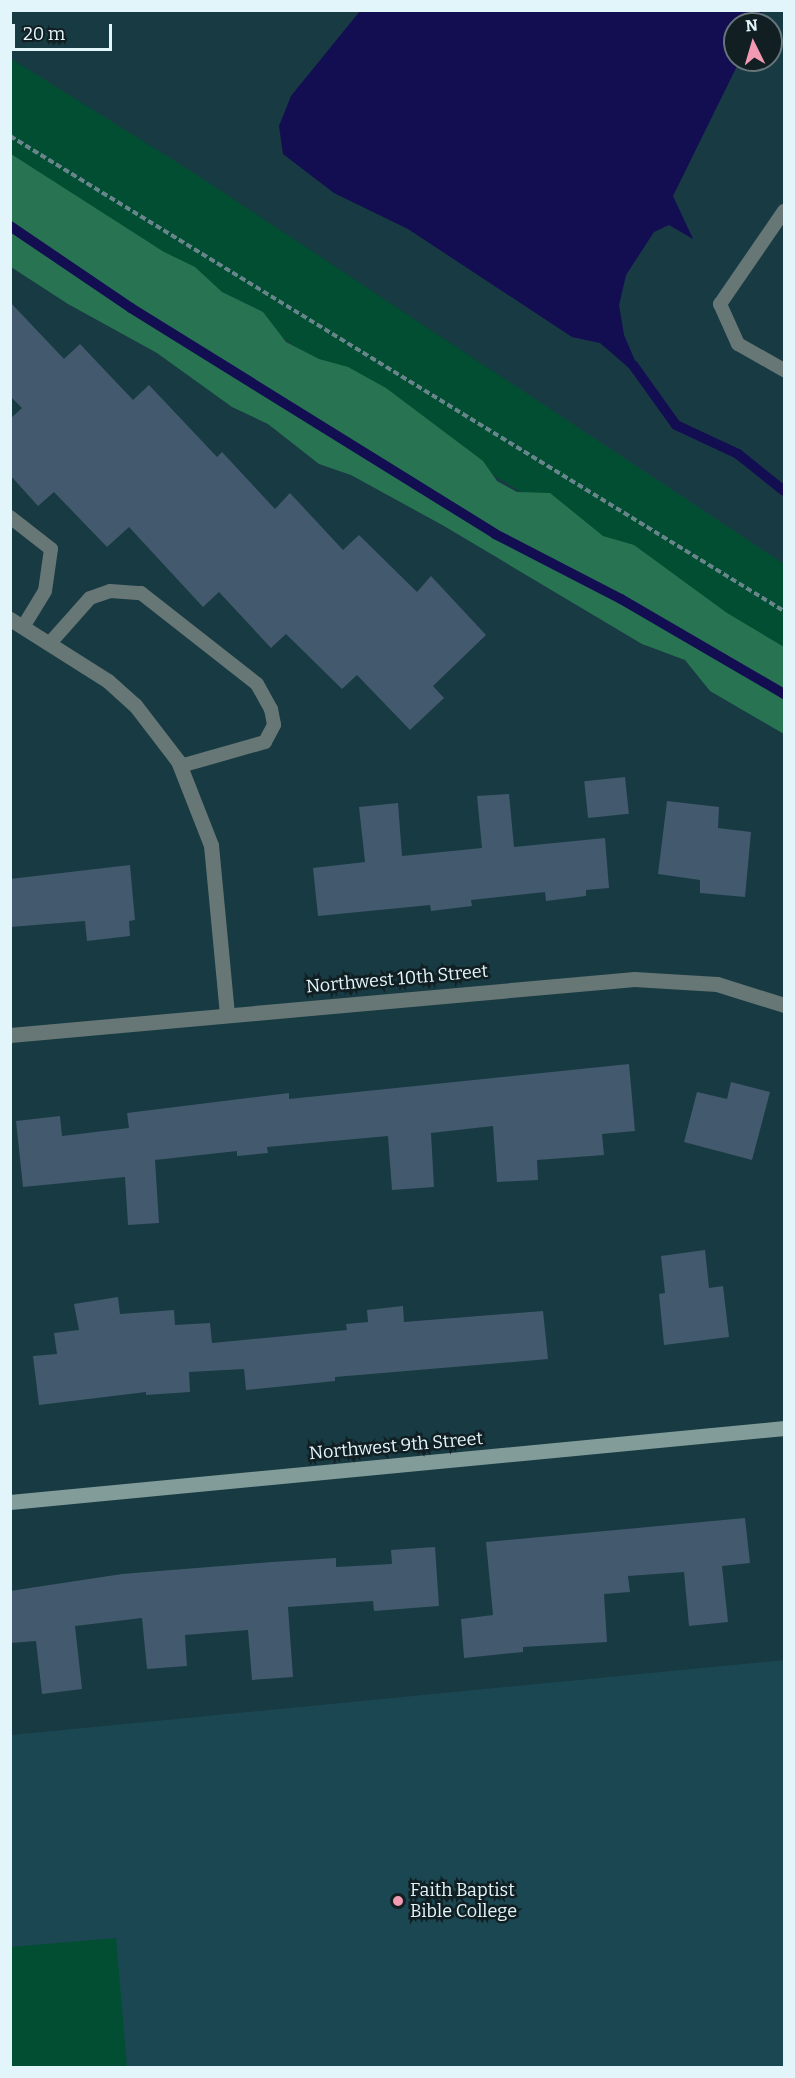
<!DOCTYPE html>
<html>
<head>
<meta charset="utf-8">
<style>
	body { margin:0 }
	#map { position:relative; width:795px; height:2078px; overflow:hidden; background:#183a43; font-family:Bitter,serif }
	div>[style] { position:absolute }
	.built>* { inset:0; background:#1a4752 }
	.green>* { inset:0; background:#024e32 }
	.forest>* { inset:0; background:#287452 }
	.water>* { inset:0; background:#130d51 }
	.stream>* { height:10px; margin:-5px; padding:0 5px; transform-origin:5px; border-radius:5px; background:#130d51 }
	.building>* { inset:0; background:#43596d; transform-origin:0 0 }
	.path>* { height:4px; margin-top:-2px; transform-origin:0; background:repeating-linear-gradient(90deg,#69858c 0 6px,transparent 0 9px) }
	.lane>* { height:14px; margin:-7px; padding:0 7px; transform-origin:7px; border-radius:7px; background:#677775 }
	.street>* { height:15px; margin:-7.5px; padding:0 7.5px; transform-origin:7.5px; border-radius:7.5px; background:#677775 }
	.secondary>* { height:15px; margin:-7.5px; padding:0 7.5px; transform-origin:7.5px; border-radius:7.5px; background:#829c99 }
	.dots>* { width:16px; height:16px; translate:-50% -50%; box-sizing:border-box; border:3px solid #111f23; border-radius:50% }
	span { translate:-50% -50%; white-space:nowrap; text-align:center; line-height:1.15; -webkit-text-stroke:5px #111f23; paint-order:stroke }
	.street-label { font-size:18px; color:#e2f5fa }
	.poi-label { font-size:18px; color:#e2f5fa }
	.left { translate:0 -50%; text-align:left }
	.frame { position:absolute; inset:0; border:12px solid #e2f5fa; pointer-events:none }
	.north { position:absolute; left:723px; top:12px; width:60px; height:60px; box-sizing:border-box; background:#111f23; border:2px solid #657579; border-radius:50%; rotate:355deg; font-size:16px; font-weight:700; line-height:24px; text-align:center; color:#e2f5fa }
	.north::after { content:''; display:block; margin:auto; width:21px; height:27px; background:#f19ab2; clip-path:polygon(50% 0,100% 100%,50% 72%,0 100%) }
	.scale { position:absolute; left:12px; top:24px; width:100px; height:27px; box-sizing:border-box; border:3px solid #e2f5fa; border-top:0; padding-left:8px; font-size:18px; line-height:21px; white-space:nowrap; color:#e2f5fa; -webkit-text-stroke:4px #111f23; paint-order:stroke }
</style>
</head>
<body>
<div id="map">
	<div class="built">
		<i style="clip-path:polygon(784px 1660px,784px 2067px,11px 2068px,11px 1735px)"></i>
	</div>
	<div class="green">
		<i style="clip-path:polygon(10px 58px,194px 173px,784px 564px,784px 708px,658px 575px,421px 431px,204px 285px,11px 174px)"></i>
		<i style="clip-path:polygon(116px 1938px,127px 2067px,11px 2067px,11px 1947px)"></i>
	</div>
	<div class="forest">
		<i style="clip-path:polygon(11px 154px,164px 252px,195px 267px,222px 292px,263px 312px,286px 342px,319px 359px,348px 367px,386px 388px,483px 461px,497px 481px,517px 492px,550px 493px,603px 536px,634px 545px,727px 613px,784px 647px,784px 734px,710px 691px,685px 660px,642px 644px,444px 526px,351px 475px,319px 464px,268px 424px,232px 407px,157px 353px,68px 304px,11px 267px)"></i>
	</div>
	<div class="water">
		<i style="clip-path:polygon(360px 11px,763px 11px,757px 24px,735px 24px,735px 60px,740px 60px,673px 196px,693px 239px,669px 225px,654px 232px,626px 275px,619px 305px,624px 335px,636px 363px,633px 365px,629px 368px,600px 343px,572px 337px,408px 229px,334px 193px,283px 154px,279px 126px,291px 96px)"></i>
	</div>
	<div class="stream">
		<i style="left:10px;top:226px;width:146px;rotate:34.1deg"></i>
		<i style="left:131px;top:308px;width:428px;rotate:31.8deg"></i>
		<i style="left:495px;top:534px;width:142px;rotate:27.3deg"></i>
		<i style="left:621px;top:599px;width:189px;rotate:30.2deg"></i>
		<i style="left:633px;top:365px;width:74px;rotate:54.4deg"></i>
		<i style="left:676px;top:425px;width:68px;rotate:25.1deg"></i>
		<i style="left:738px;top:454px;width:59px;rotate:38.8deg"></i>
	</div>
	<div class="building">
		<i style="clip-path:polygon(10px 302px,64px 359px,80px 344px,133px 400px,149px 385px,217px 457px,222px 452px,275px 509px,290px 493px,343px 550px,359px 535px,417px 592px,431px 576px,486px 635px,433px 686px,444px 698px,410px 730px,357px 675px,342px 689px,286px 634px,271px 648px,219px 592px,203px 607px,129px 527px,107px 547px,54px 492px,38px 506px,10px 475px,10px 419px,22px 408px,10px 396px)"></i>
		<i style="left:625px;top:777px;width:37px;height:41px;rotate:84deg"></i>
		<i style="clip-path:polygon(509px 794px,514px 847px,605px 838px,609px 888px,586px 890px,586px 896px,546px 901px,545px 892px,471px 900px,472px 906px,431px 911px,430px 905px,318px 916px,313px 868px,365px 862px,359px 807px,398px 803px,402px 856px,482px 848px,477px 796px)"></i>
		<i style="clip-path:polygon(667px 801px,719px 807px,718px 828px,751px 832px,745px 897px,700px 893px,700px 880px,658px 874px)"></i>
		<i style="clip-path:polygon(130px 865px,135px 920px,129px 921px,130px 936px,87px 941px,85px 921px,10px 927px,10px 879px)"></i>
		<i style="clip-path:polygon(629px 1064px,635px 1131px,602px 1134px,604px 1155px,537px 1160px,538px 1180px,497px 1182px,493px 1126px,431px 1133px,434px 1187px,392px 1190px,388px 1136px,267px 1147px,268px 1153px,237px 1156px,237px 1151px,155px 1160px,159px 1223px,128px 1225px,125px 1177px,23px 1187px,16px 1121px,60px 1116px,62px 1136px,129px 1128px,127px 1113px,289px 1093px,289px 1099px)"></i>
		<i style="clip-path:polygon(731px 1082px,770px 1092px,752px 1160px,684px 1142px,697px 1092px,727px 1099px)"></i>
		<i style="clip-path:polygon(705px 1250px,709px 1288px,723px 1286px,729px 1337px,664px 1345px,659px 1294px,665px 1293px,661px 1256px)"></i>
		<i style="clip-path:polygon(118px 1297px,120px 1314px,174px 1310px,175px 1325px,210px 1323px,212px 1343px,347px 1330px,346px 1324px,368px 1322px,367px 1310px,403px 1306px,404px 1322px,543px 1311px,548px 1359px,335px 1377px,335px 1381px,246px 1390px,244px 1369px,189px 1372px,190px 1392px,146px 1395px,146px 1392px,39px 1405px,33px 1356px,57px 1354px,54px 1333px,79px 1330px,74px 1304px)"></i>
		<i style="clip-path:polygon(745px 1518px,750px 1563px,722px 1566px,728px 1622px,689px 1626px,684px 1572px,628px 1576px,630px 1592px,604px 1594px,607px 1642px,523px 1647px,523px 1652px,464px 1658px,461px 1619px,493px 1615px,486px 1542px)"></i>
		<i style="clip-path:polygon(435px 1547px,439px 1606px,374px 1611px,373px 1601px,288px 1607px,293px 1677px,252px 1680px,248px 1630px,185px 1635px,187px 1666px,147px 1669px,142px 1618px,75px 1626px,82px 1689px,42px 1694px,36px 1641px,10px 1643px,10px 1591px,122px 1574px,272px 1562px,336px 1558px,336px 1567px,392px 1564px,391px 1550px)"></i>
	</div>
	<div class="path">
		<i style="left:10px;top:136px;width:908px;rotate:31.54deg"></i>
	</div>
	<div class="lane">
		<i style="left:784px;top:211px;width:113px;rotate:124.5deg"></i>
		<i style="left:720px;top:304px;width:44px;rotate:65.8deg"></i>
		<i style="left:738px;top:344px;width:53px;rotate:29.5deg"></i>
		<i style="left:10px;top:517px;width:52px;rotate:38deg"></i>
		<i style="left:51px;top:549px;width:42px;rotate:98.1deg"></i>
		<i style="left:45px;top:591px;width:42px;rotate:121.4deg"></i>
		<i style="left:50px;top:643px;width:60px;rotate:-48.4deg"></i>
		<i style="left:90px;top:598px;width:21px;rotate:-19deg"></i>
		<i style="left:110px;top:591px;width:31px;rotate:4deg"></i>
		<i style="left:141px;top:593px;width:147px;rotate:38.1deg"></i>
		<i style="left:257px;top:684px;width:29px;rotate:61deg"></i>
		<i style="left:271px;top:709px;width:16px;rotate:79deg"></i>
		<i style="left:274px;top:725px;width:19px;rotate:118deg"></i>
		<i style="left:265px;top:742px;width:87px;rotate:164.1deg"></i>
	</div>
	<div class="street">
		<i style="left:10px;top:619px;width:116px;rotate:32.3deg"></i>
		<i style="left:108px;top:681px;width:36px;rotate:42deg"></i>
		<i style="left:135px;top:705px;width:71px;rotate:52.5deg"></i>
		<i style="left:178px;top:761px;width:90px;rotate:68.6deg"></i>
		<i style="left:211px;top:845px;width:169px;rotate:84.6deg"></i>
		<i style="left:10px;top:1035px;width:627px;rotate:-5.13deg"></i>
		<i style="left:634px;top:979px;width:83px;rotate:3.4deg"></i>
		<i style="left:717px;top:984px;width:70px;rotate:17.4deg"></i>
	</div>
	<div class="secondary">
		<i style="left:10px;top:1502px;width:778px;rotate:-5.46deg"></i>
	</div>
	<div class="dots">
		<i style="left:398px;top:1901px;background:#f19ab2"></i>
	</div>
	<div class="street-label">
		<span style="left:397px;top:979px;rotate:-5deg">Northwest 10th Street</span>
		<span style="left:396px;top:1446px;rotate:-5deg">Northwest 9th Street</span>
	</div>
	<div class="poi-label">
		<span class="left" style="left:410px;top:1901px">Faith Baptist<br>Bible College</span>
	</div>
	<div class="frame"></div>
	<div class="north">N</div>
	<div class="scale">20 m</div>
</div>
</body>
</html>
